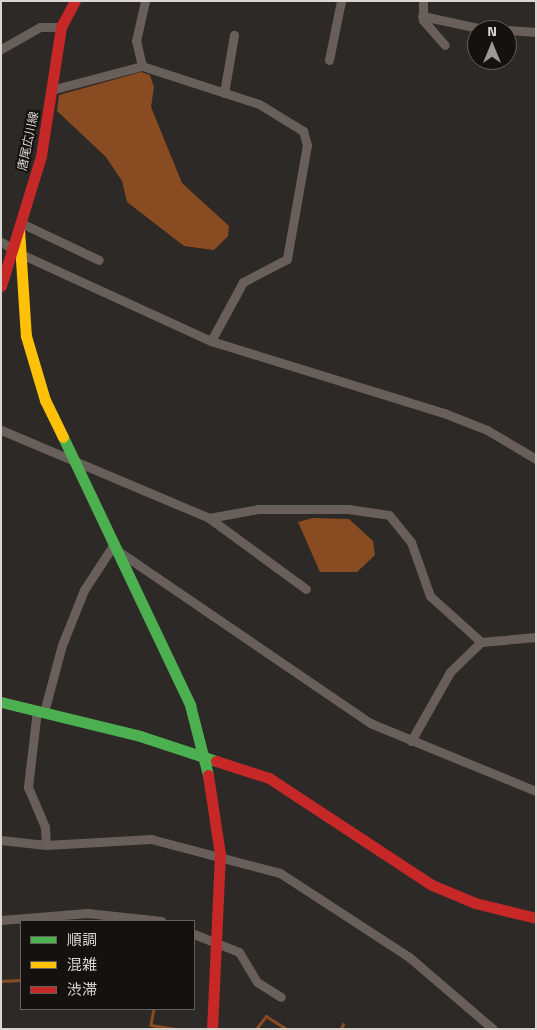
<!DOCTYPE html>
<html>
<head>
<meta charset="utf-8">
<style>
	body { margin:0 }
	#map { position:relative; width:537px; height:1030px; overflow:hidden; background:#2d2926; font-family:"Titillium Web","Noto Sans JP",sans-serif }
	div>[style] { position:absolute }
	.water>* { inset:0; background:#894b21 }
	.stream>* { height:2.5px; margin:-1.25px; padding:0 1.25px; transform-origin:1.25px; border-radius:1.25px; background:#894b21 }
	.street>* { height:9px; margin:-4.5px; padding:0 4.5px; transform-origin:4.5px; border-radius:4.5px; background:#685f5a }
	.fast>* { height:11px; margin:-5.5px; padding:0 5.5px; transform-origin:5.5px; border-radius:5.5px; background:#4caf50 }
	.slow>* { height:11px; margin:-5.5px; padding:0 5.5px; transform-origin:5.5px; border-radius:5.5px; background:#ffc107 }
	.jam>* { height:11px; margin:-5.5px; padding:0 5.5px; transform-origin:5.5px; border-radius:5.5px; background:#c62828 }
	span { translate:-50% -50%; white-space:nowrap; text-align:center; line-height:1.15; -webkit-text-stroke:4px #15110f; paint-order:stroke }
	.street-label { font-size:12px; color:#dcd6d3 }
	.frame { position:absolute; inset:0; border:2px solid #dcd6d3; pointer-events:none }
	.legend { position:absolute; left:20px; top:920px; width:175px; height:90px; box-sizing:border-box; background:#15110f; border:1px solid #65605d; margin:0; padding:6px 9px; list-style:none; font-size:15px; color:#dcd6d3 }
	.legend li { display:flex; align-items:center; gap:10px; height:25px }
	.legend b { width:25px; border:1px solid #65605d }
	.north { position:absolute; left:467px; top:20px; width:50px; height:50px; box-sizing:border-box; background:#15110f; border:1px solid #65605d; border-radius:50%; rotate:0deg; font-size:14px; font-weight:700; line-height:20px; text-align:center; color:#dcd6d3 }
	.north::after { content:''; display:block; margin:auto; width:18px; height:22px; background:#9f9996; clip-path:polygon(50% 0,100% 100%,50% 72%,0 100%) }
</style>
</head>
<body>
<div id="map">
	<div class="water">
		<i style="clip-path:polygon(141px 72px,150px 75px,154px 87px,151px 107px,182px 183px,229px 226px,228px 236px,214px 250px,184px 246px,127px 202px,122px 181px,106px 157px,57px 111px,59px 95px)"></i>
		<i style="clip-path:polygon(313px 518px,349px 519px,373px 541px,375px 555px,357px 572px,320px 572px,298px 522px)"></i>
	</div>
	<div class="stream">
		<i style="left:1px;top:981px;width:20px;rotate:-3deg"></i>
		<i style="left:154px;top:1009px;width:16px;rotate:101deg"></i>
		<i style="left:151px;top:1025px;width:26px;rotate:9deg"></i>
		<i style="left:256px;top:1029px;width:16px;rotate:-52deg"></i>
		<i style="left:266px;top:1016px;width:25px;rotate:32deg"></i>
		<i style="left:341px;top:1029px;width:5px;rotate:-68deg"></i>
	</div>
	<div class="street">
		<i style="left:423px;top:1px;width:19px;rotate:90deg"></i>
		<i style="left:423px;top:20px;width:33px;rotate:49deg"></i>
		<i style="left:422px;top:16px;width:57px;rotate:12.1deg"></i>
		<i style="left:478px;top:28px;width:58px;rotate:3.9deg"></i>
		<i style="left:1px;top:49px;width:45px;rotate:-29.4deg"></i>
		<i style="left:40px;top:27px;width:21px"></i>
		<i style="left:329px;top:60px;width:60px;rotate:-78.5deg"></i>
		<i style="left:142px;top:66px;width:26px;rotate:-103deg"></i>
		<i style="left:136px;top:41px;width:41px;rotate:-77.3deg"></i>
		<i style="left:51px;top:90px;width:94px;rotate:-14.8deg"></i>
		<i style="left:142px;top:66px;width:123px;rotate:18deg"></i>
		<i style="left:259px;top:104px;width:52px;rotate:31.5deg"></i>
		<i style="left:303px;top:131px;width:15px;rotate:74deg"></i>
		<i style="left:307px;top:145px;width:116px;rotate:100deg"></i>
		<i style="left:287px;top:259px;width:50px;rotate:152.4deg"></i>
		<i style="left:243px;top:282px;width:67px;rotate:118.5deg"></i>
		<i style="left:224px;top:93px;width:59px;rotate:-80.2deg"></i>
		<i style="left:21px;top:223px;width:86px;rotate:25.4deg"></i>
		<i style="left:1px;top:242px;width:14px;rotate:30deg"></i>
		<i style="left:23px;top:255px;width:207px;rotate:24.6deg"></i>
		<i style="left:211px;top:341px;width:244px;rotate:17.2deg"></i>
		<i style="left:444px;top:413px;width:46px;rotate:21.6deg"></i>
		<i style="left:487px;top:430px;width:57px;rotate:30.6deg"></i>
		<i style="left:1px;top:430px;width:226px;rotate:22.9deg"></i>
		<i style="left:209px;top:518px;width:50px;rotate:-10.4deg"></i>
		<i style="left:258px;top:509px;width:90px"></i>
		<i style="left:348px;top:509px;width:41px;rotate:8.3deg"></i>
		<i style="left:389px;top:515px;width:35px;rotate:51deg"></i>
		<i style="left:411px;top:542px;width:57px;rotate:70.6deg"></i>
		<i style="left:430px;top:596px;width:69px;rotate:42deg"></i>
		<i style="left:209px;top:518px;width:120px;rotate:36.2deg"></i>
		<i style="left:118px;top:551px;width:305px;rotate:34.3deg"></i>
		<i style="left:370px;top:723px;width:179px;rotate:22.3deg"></i>
		<i style="left:37px;top:710px;width:78px;rotate:96.7deg"></i>
		<i style="left:28px;top:787px;width:43px;rotate:67deg"></i>
		<i style="left:45px;top:827px;width:18px;rotate:87deg"></i>
		<i style="left:44px;top:712px;width:69px;rotate:-75deg"></i>
		<i style="left:62px;top:645px;width:59px;rotate:-68.2deg"></i>
		<i style="left:84px;top:590px;width:55px;rotate:-56.9deg"></i>
		<i style="left:411px;top:741px;width:79px;rotate:-60.5deg"></i>
		<i style="left:450px;top:672px;width:43px;rotate:-44.1deg"></i>
		<i style="left:481px;top:642px;width:55px;rotate:-5.2deg"></i>
		<i style="left:1px;top:840px;width:45px;rotate:6.3deg"></i>
		<i style="left:46px;top:845px;width:105px;rotate:-3.3deg"></i>
		<i style="left:151px;top:839px;width:133px;rotate:14.8deg"></i>
		<i style="left:280px;top:873px;width:154px;rotate:33.1deg"></i>
		<i style="left:409px;top:957px;width:111px;rotate:40.6deg"></i>
		<i style="left:1px;top:920px;width:86px;rotate:-4.7deg"></i>
		<i style="left:87px;top:913px;width:75px;rotate:6.1deg"></i>
		<i style="left:194px;top:934px;width:48px;rotate:21.8deg"></i>
		<i style="left:239px;top:952px;width:35px;rotate:59deg"></i>
		<i style="left:257px;top:982px;width:28px;rotate:32deg"></i>
	</div>
	<div class="fast">
		<i style="left:63px;top:437px;width:297px;rotate:64.6deg"></i>
		<i style="left:190px;top:705px;width:72px;rotate:75.6deg"></i>
		<i style="left:1px;top:702px;width:143px;rotate:13.7deg"></i>
		<i style="left:140px;top:736px;width:80px;rotate:18.2deg"></i>
	</div>
	<div class="slow">
		<i style="left:19px;top:229px;width:107px;rotate:86.3deg"></i>
		<i style="left:26px;top:336px;width:67px;rotate:73.5deg"></i>
		<i style="left:45px;top:400px;width:41px;rotate:64.1deg"></i>
	</div>
	<div class="jam">
		<i style="left:1px;top:286px;width:136px;rotate:-72.9deg"></i>
		<i style="left:41px;top:156px;width:131px;rotate:-81.2deg"></i>
		<i style="left:61px;top:27px;width:30px;rotate:-62deg"></i>
		<i style="left:216px;top:761px;width:56px;rotate:17.8deg"></i>
		<i style="left:269px;top:778px;width:195px;rotate:33.3deg"></i>
		<i style="left:432px;top:885px;width:47px;rotate:22.7deg"></i>
		<i style="left:475px;top:903px;width:63px;rotate:13.8deg"></i>
		<i style="left:208px;top:775px;width:80px;rotate:81.4deg"></i>
		<i style="left:220px;top:854px;width:175px;rotate:92.6deg"></i>
	</div>
	<div class="street-label">
		<span style="left:28px;top:141px;rotate:-78deg">唐尾広川線</span>
	</div>
	<div class="frame"></div>
	<ul class="legend">
	<li><b style="height:6px;background:#4caf50"></b>順調</li>
	<li><b style="height:6px;background:#ffc107"></b>混雑</li>
	<li><b style="height:6px;background:#c62828"></b>渋滞</li>
	</ul>
	<div class="north">N</div>
</div>
</body>
</html>
